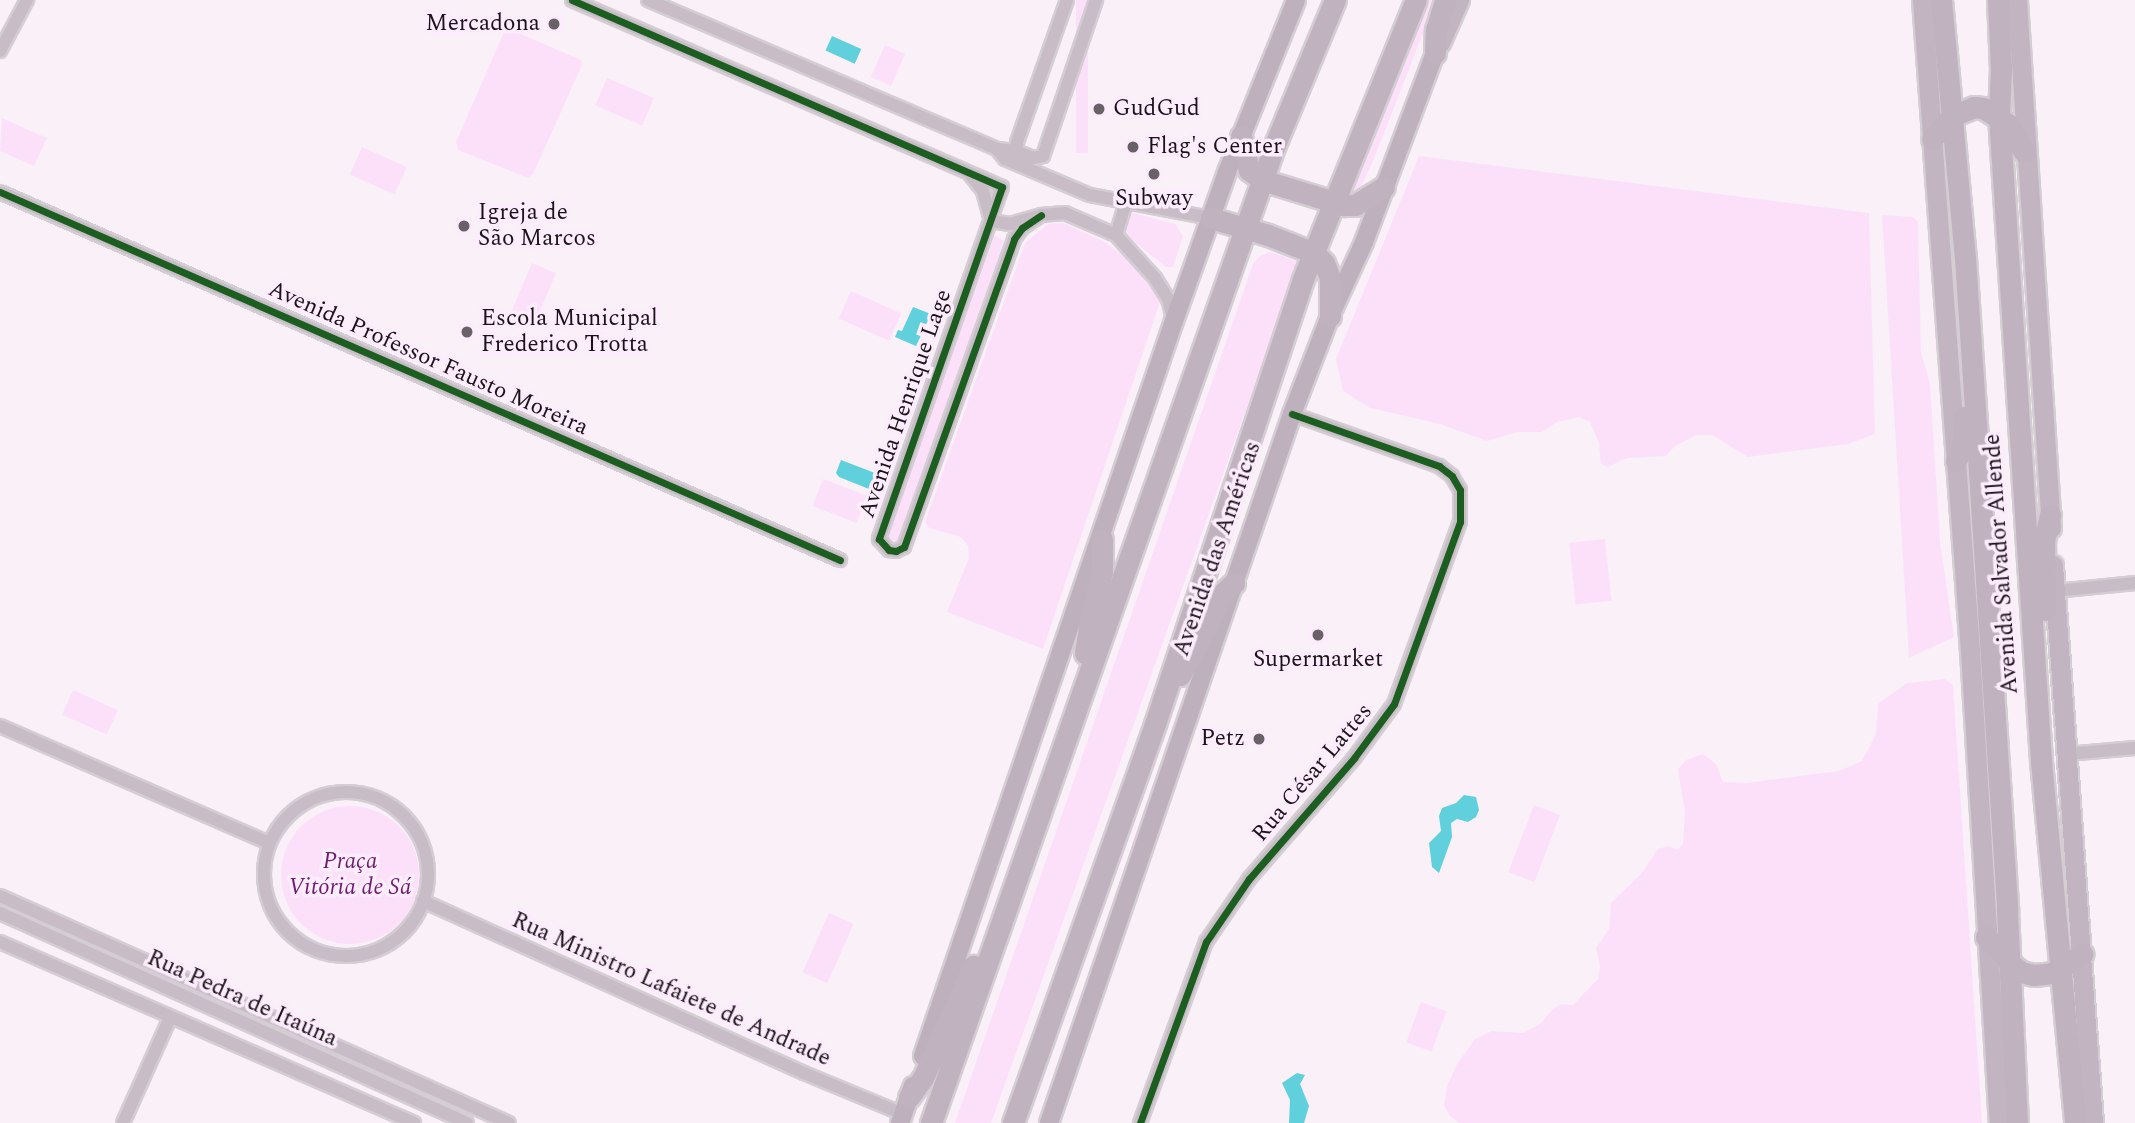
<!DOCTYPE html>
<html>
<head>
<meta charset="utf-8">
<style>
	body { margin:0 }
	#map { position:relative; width:2135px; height:1123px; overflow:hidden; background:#f9f0f8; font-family:Spectral,serif }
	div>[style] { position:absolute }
	.green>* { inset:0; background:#fce0fa; transform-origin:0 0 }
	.round { border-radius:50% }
	.water>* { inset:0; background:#60d0dd; transform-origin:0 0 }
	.roads { filter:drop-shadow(2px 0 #d5cdd4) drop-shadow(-2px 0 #d5cdd4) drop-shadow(0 2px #d5cdd4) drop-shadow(0 -2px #d5cdd4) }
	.minor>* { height:12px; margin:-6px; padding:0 6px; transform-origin:6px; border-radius:6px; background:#c8bcc7 }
	.minor>.ring { margin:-6px; padding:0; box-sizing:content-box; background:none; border:12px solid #c8bcc7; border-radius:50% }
	.secondary>* { height:18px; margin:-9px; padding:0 9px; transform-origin:9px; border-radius:9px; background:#beb1bd }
	.primary>* { height:19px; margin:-9.5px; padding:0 9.5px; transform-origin:9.5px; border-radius:9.5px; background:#c2b4c1 }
	.trunk>* { height:21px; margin:-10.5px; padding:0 10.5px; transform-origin:10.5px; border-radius:10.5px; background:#c0b2be }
	.cycleway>* { height:7px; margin:-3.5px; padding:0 3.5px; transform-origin:3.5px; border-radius:3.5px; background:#1b5e20 }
	.dots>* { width:19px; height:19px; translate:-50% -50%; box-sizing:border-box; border:4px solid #fdecfc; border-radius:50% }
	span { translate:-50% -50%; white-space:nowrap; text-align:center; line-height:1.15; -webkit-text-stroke:7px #fdecfc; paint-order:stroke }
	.poi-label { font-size:23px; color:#1b131a }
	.right { translate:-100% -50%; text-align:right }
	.left { translate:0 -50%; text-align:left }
	.street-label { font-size:23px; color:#1b131a }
	.park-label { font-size:23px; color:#6f1c70; font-style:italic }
</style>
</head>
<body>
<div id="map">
	<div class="green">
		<i style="left:1076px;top:0;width:12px;height:153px"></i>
		<i style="clip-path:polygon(1427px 0,1436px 0,1373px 161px,1362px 185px,1354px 193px,1350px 193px)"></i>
		<i style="clip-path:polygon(509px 29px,581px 60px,582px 65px,533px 174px,528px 178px,458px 150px,456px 142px,504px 32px)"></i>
		<i style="left:885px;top:45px;width:22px;height:35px;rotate:24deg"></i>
		<i style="left:607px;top:78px;width:51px;height:30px;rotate:23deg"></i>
		<i style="clip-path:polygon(2px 118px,47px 138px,34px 166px,0 151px)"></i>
		<i style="left:362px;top:147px;width:49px;height:30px;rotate:24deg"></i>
		<i style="clip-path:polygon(1419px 156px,1869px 213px,1875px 434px,1848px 444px,1748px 457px,1712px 435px,1696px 435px,1675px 446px,1666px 456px,1627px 458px,1608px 467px,1601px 464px,1599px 443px,1590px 422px,1579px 417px,1557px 422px,1542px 432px,1517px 432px,1487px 441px,1440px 424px,1370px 408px,1343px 391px,1336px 359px)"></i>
		<i style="clip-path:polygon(1129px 212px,1175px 224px,1183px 236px,1173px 267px,1166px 267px,1122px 232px)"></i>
		<i style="clip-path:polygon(1882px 215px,1913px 217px,1918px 222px,1921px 352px,1930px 384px,1940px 542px,1954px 637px,1909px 658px)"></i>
		<i style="clip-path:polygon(1063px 223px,1105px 242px,1140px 268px,1160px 302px,1043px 649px,947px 612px,969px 558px,968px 546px,961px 537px,929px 528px,925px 522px,1025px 243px,1048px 224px)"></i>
		<i style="clip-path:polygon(995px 235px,1004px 241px,900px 537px,895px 542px,887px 535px)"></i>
		<i style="clip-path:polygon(1270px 252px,1299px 262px,991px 1123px,955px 1123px,1253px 264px,1260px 256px)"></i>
		<i style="left:532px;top:263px;width:26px;height:55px;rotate:23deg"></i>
		<i style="left:851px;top:291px;width:55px;height:30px;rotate:24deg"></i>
		<i style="left:823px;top:479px;width:47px;height:29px;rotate:21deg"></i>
		<i style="left:1605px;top:539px;width:62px;height:36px;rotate:84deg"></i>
		<i style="clip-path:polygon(1945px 679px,1953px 685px,1982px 1123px,1459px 1123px,1450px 1116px,1444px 1105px,1447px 1086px,1457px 1064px,1475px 1039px,1492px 1031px,1523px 1033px,1540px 1024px,1553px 1009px,1561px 1004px,1573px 1005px,1598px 979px,1600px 966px,1596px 948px,1609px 929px,1611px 903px,1641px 874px,1658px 849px,1669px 846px,1677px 850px,1683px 844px,1685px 812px,1678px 769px,1686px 760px,1703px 754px,1716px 764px,1723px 782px,1746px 783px,1839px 771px,1862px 761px,1876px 734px,1878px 704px,1907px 683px)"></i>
		<i style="left:73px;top:690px;width:49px;height:27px;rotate:24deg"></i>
		<i style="left:1534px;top:805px;width:28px;height:72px;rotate:21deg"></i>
		<i class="round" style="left:281px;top:806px;width:138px;height:138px"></i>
		<i style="left:829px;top:913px;width:27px;height:65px;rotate:24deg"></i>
		<i style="left:1421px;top:1002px;width:27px;height:43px;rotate:20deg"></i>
	</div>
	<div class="water">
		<i style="left:832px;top:36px;width:32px;height:16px;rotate:24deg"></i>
		<i style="clip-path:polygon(913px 307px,931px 314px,916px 346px,895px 337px,898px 330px,902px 331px)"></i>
		<i style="clip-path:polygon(841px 460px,875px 473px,869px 489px,839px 477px,836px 473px)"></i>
		<i style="clip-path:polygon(1464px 795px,1476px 797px,1479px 810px,1476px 817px,1468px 822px,1457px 819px,1451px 823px,1452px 837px,1439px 873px,1432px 867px,1429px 843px,1441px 831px,1439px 816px,1442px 808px,1456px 803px)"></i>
		<i style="clip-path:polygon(1297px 1073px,1305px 1075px,1300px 1084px,1309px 1106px,1304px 1123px,1289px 1123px,1290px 1100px,1282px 1083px)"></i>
	</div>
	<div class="roads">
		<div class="minor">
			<i style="left:572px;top:0;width:469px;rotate:23.5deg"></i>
			<i style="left:1002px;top:187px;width:373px;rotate:109.3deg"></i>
			<i style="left:879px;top:539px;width:15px;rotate:48deg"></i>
			<i style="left:889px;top:550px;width:7px;rotate:8deg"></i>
			<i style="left:896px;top:551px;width:9px;rotate:-27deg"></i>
			<i style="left:904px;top:547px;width:327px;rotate:-70.3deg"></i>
			<i style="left:1014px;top:239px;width:14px;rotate:-54deg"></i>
			<i style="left:1022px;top:228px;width:23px;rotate:-34deg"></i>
			<i style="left:648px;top:0;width:379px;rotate:23.1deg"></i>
			<i style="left:1067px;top:0;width:151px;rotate:109.4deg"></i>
			<i style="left:1017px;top:142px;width:9px;rotate:96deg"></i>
			<i style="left:1016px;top:151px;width:18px;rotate:22deg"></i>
			<i style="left:1033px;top:158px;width:10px;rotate:-11deg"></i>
			<i style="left:1043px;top:156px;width:165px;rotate:-71.2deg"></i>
			<i style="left:0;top:51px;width:58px;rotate:-62.1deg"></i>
			<i style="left:1016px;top:151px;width:19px;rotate:-174deg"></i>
			<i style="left:997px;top:149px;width:13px;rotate:51deg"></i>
			<i style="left:1005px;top:159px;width:92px;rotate:23deg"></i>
			<i style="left:1090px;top:195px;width:123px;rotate:10.8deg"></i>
			<i style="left:969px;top:173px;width:23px;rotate:52deg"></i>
			<i style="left:983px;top:191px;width:31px;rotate:75deg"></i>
			<i style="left:991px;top:221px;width:19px;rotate:9deg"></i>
			<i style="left:1010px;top:224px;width:32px;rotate:-16deg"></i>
			<i style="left:1041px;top:215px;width:24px;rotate:-5deg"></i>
			<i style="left:1065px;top:213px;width:56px;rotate:23.3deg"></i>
			<i style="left:1116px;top:235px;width:58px;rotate:47.8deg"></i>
			<i style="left:1155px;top:278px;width:25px;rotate:58deg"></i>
			<i style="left:1168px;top:299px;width:23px;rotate:75deg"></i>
			<i style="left:0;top:192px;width:917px;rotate:23.66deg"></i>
			<i style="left:1116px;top:235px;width:34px;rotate:-73deg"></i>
			<i style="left:2055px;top:591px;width:80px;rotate:-5.7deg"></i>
			<i style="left:0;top:726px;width:293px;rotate:23.5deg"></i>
			<i style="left:2067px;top:754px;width:68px;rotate:-5deg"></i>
			<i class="ring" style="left:264px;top:792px;width:152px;height:152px"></i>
			<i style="left:0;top:896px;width:557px;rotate:24.04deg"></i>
			<i style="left:423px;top:901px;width:418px;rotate:24.3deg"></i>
			<i style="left:804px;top:1073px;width:107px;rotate:22.5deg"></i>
			<i style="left:0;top:913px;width:512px;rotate:24.21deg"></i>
			<i style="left:0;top:942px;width:452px;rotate:23.6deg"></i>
			<i style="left:123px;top:1123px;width:115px;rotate:-65.9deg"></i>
			<i style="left:1140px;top:1123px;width:193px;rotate:-70deg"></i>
			<i style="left:1206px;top:942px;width:76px;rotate:-55.7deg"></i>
			<i style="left:1249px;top:879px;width:160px;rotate:-49deg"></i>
			<i style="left:1354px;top:758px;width:67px;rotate:-53.5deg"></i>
			<i style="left:1394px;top:704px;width:194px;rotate:-70.1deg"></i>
			<i style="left:1460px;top:522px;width:32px;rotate:-90deg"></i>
			<i style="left:1460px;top:490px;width:16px;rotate:-120deg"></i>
			<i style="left:1452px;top:476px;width:16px;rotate:-142deg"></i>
			<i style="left:1439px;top:466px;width:156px;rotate:-160.5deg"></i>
		</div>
		<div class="secondary">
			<i style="left:923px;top:1056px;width:777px;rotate:-71.15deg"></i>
			<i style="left:1174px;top:321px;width:158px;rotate:-70.4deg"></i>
			<i style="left:1227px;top:172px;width:185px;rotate:-68.1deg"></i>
			<i style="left:900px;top:1123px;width:39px;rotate:-71deg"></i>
			<i style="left:1049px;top:1123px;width:749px;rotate:-71.08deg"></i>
			<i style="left:1292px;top:414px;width:105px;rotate:-68.8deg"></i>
			<i style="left:1330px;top:316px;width:81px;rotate:-65.3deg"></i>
			<i style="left:1364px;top:242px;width:202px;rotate:-69.4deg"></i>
		</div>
		<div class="primary">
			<i style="left:1922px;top:0;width:653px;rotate:85.78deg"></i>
			<i style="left:1970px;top:651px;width:473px;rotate:86.5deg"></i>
			<i style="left:2017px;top:0;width:529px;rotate:86.32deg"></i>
			<i style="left:1440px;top:43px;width:47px;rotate:-66.2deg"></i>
			<i style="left:2053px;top:565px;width:559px;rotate:85.9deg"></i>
		</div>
		<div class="trunk">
			<i style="left:1941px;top:0;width:259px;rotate:84.7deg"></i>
			<i style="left:1965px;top:258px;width:183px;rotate:86.2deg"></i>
			<i style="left:1977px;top:441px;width:471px;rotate:86.3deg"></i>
			<i style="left:2007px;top:911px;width:212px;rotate:87.3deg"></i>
			<i style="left:1998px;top:0;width:68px;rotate:87.5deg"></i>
			<i style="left:2001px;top:68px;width:48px;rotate:92.4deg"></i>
			<i style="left:1999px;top:116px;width:646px;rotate:86.27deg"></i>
			<i style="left:2041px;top:761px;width:364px;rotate:84.6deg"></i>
			<i style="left:1435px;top:53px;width:23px;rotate:-88deg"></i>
			<i style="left:1436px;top:30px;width:31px;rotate:-73deg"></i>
			<i style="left:1241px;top:136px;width:35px;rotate:77deg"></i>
			<i style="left:1249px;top:170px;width:16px;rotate:38deg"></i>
			<i style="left:1262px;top:180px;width:86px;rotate:17deg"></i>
			<i style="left:1344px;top:205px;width:11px"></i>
			<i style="left:1355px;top:205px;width:34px;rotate:-32deg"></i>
			<i style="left:1932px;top:139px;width:30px;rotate:-49deg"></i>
			<i style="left:1952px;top:116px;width:24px;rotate:-22deg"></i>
			<i style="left:1974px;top:107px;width:9px;rotate:6deg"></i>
			<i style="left:1983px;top:108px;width:31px;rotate:33deg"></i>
			<i style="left:2009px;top:125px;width:31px;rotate:61deg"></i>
			<i style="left:1211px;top:218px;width:59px;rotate:16.6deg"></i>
			<i style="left:1268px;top:235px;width:49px;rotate:21.4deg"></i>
			<i style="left:1314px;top:253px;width:14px;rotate:45deg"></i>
			<i style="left:1324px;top:263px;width:16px;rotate:68deg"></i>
			<i style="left:1330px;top:278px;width:38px;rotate:90deg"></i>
			<i style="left:1956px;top:461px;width:18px;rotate:-68deg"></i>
			<i style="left:1963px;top:444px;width:27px;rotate:-88deg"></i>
			<i style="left:2045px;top:610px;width:69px;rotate:-90.8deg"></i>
			<i style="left:2044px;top:541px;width:27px;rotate:-77deg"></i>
			<i style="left:1085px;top:653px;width:45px;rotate:-81deg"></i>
			<i style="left:1092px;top:609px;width:38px;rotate:-75deg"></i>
			<i style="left:1102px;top:572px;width:33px;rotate:-90deg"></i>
			<i style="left:1180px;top:675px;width:52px;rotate:-60deg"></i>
			<i style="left:1206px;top:630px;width:38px;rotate:-67deg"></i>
			<i style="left:1221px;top:595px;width:18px;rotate:-43deg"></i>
			<i style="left:1986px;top:937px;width:35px;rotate:47deg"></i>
			<i style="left:2010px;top:963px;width:14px;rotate:39deg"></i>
			<i style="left:2021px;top:972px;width:13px;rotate:13deg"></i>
			<i style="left:2034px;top:975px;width:18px;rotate:-6deg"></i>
			<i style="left:2052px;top:973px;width:36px;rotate:-32deg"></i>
			<i style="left:909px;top:1097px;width:24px;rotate:-54deg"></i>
			<i style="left:923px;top:1078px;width:123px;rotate:-65.9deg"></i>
			<i style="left:931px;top:1123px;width:1035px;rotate:-70.64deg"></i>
			<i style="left:1274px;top:147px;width:159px;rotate:-67.5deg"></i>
			<i style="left:1013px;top:1123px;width:424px;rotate:-70.4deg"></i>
			<i style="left:1155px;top:724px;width:469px;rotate:-71.6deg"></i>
			<i style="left:1303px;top:279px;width:301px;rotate:-68deg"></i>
		</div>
	</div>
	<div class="cycleway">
		<i style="left:572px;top:0;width:469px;rotate:23.5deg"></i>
		<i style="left:1002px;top:187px;width:373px;rotate:109.3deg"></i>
		<i style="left:879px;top:539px;width:15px;rotate:48deg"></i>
		<i style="left:889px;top:550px;width:7px;rotate:8deg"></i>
		<i style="left:896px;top:551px;width:9px;rotate:-27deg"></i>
		<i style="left:904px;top:547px;width:327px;rotate:-70.3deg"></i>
		<i style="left:1014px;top:239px;width:14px;rotate:-54deg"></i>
		<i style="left:1022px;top:228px;width:23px;rotate:-34deg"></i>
		<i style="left:0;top:192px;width:917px;rotate:23.66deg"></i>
		<i style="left:1140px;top:1123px;width:193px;rotate:-70deg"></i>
		<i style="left:1206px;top:942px;width:76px;rotate:-55.7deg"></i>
		<i style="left:1249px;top:879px;width:160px;rotate:-49deg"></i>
		<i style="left:1354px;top:758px;width:67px;rotate:-53.5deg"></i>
		<i style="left:1394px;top:704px;width:194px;rotate:-70.1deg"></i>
		<i style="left:1460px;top:522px;width:32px;rotate:-90deg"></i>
		<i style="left:1460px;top:490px;width:16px;rotate:-120deg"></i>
		<i style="left:1452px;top:476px;width:16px;rotate:-142deg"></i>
		<i style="left:1439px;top:466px;width:156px;rotate:-160.5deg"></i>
	</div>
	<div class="dots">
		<i style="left:554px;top:24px;background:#696068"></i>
		<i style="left:1099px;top:109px;background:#696068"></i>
		<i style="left:1133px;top:147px;background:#696068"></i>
		<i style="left:1154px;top:174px;background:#696068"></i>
		<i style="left:464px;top:226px;background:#696068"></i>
		<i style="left:467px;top:332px;background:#696068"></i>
		<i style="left:1318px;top:635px;background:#696068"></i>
		<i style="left:1259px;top:739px;background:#696068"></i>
	</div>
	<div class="poi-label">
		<span class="right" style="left:540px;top:24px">Mercadona</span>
		<span class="left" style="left:1113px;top:109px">GudGud</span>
		<span class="left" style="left:1147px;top:147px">Flag's Center</span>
		<span style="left:1154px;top:199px">Subway</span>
		<span class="left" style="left:478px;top:226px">Igreja de<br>São Marcos</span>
		<span class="left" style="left:481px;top:332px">Escola Municipal<br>Frederico Trotta</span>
		<span style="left:1318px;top:660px">Supermarket</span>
		<span class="right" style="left:1245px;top:739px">Petz</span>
	</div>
	<div class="street-label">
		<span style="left:428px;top:359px;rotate:24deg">Avenida Professor Fausto Moreira</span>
		<span style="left:906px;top:404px;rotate:-71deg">Avenida Henrique Lage</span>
		<span style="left:1218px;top:549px;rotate:-71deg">Avenida das Américas</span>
		<span style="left:2002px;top:564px;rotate:-94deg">Avenida Salvador Allende</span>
		<span style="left:1313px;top:773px;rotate:-50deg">Rua César Lattes</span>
		<span style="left:671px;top:990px;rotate:24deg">Rua Ministro Lafaiete de Andrade</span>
		<span style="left:242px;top:999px;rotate:24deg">Rua Pedra de Itaúna</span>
	</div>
	<div class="park-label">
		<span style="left:350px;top:875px">Praça<br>Vitória de Sá</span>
	</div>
</div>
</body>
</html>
